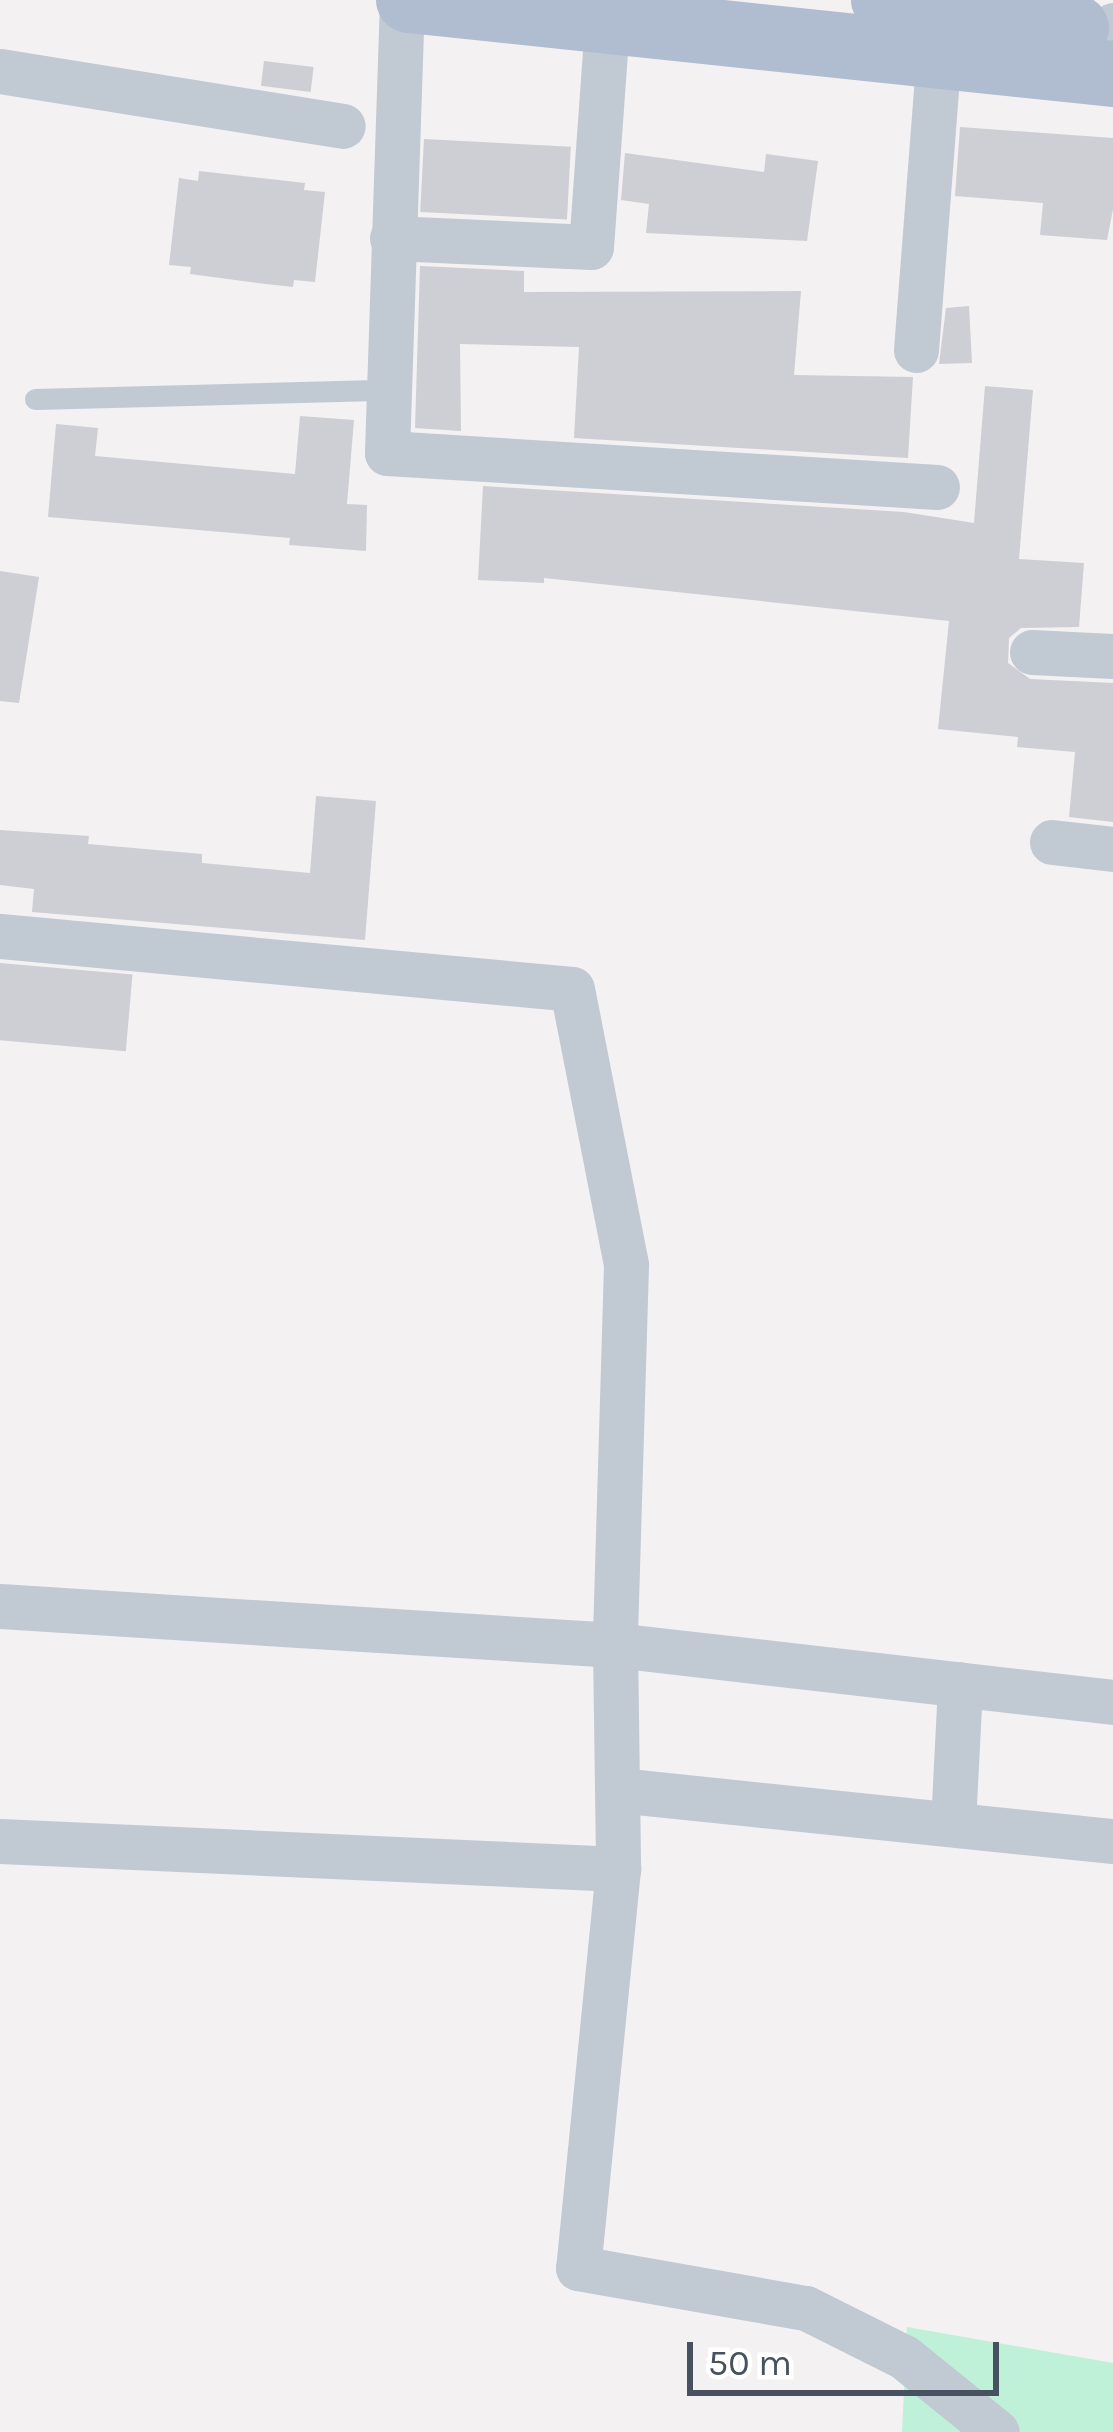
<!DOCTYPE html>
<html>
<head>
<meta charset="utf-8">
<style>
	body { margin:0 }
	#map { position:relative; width:1113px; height:2432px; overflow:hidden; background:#f3f1f1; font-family:Karla,sans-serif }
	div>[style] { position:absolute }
	.green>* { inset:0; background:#bff1d9 }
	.building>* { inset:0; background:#cdcfd5; transform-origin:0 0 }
	.service>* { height:21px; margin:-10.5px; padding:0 10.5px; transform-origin:10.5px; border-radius:10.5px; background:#c1c9d3 }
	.minor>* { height:45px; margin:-22.5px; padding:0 22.5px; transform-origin:22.5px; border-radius:22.5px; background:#c1c9d3 }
	.primary>* { height:66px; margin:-33px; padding:0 33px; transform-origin:33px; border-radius:33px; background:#b0bcd0 }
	span { translate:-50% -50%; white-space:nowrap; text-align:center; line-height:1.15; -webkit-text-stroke:10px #fff; paint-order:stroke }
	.scale { position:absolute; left:687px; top:2342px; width:312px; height:54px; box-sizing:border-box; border:6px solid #48515f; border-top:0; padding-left:15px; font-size:36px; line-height:42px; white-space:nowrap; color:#48515f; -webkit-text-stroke:9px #fff; paint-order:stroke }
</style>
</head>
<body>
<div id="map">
	<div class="green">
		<i style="clip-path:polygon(907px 2327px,1113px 2363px,1113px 2432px,902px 2432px)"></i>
	</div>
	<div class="building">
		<i style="left:264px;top:61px;width:50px;height:25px;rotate:7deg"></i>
		<i style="clip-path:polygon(960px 127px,1113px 138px,1113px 209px,1107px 240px,1040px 235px,1043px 203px,955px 196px)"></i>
		<i style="left:424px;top:139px;width:147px;height:73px;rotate:3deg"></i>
		<i style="clip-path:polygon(625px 153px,764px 172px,766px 154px,818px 161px,807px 241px,646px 233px,649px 204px,621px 200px)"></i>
		<i style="clip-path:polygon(199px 171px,305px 183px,304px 190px,325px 192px,315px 282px,294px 280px,293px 287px,257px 283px,190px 274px,191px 267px,169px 265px,179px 178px,198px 181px)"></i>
		<i style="clip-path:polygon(420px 266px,524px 271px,524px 292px,801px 291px,794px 375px,913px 377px,908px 458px,574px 438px,579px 347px,460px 344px,461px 431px,415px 428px)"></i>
		<i style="clip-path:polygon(969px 306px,972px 363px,939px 364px,946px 308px)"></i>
		<i style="clip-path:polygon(985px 386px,1033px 390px,1019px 559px,1084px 563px,1079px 627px,1021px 628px,1009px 638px,1008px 663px,1030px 679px,1113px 683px,1113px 822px,1069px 817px,1075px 752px,1017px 747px,1018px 737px,938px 729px,949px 621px,544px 578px,544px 583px,478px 580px,483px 486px,904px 512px,974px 523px)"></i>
		<i style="clip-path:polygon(300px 416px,354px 420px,347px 504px,367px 505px,366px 551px,289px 545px,290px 538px,48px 517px,56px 424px,98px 428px,95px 456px,295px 474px)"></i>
		<i style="clip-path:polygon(0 571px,39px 577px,19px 703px,0 701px)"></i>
		<i style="clip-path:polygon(316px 796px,376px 801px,365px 940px,32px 912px,34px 889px,0 885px,0 830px,89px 836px,88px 844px,202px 854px,202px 863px,310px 873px)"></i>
		<i style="left:0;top:963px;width:133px;height:77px;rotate:5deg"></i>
	</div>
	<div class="service">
		<i style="left:35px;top:399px;width:351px;rotate:-1.5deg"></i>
	</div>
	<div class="minor">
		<i style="left:402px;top:0;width:453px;rotate:91.9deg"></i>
		<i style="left:387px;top:453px;width:551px;rotate:3.54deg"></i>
		<i style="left:1112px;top:33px;width:8px;rotate:-83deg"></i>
		<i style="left:0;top:71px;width:347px;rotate:9.1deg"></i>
		<i style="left:392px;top:238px;width:199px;rotate:2.6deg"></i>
		<i style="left:591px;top:247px;width:225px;rotate:-85.9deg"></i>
		<i style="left:916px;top:350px;width:324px;rotate:-85.6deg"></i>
		<i style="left:1032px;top:652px;width:81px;rotate:2.8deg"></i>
		<i style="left:1052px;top:842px;width:61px;rotate:6.5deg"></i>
		<i style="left:0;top:936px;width:574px;rotate:5.29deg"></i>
		<i style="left:572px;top:989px;width:281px;rotate:78.9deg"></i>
		<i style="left:626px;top:1265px;width:380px;rotate:91.7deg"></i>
		<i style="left:615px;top:1645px;width:224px;rotate:89.2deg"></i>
		<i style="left:618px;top:1869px;width:401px;rotate:95.7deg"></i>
		<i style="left:578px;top:2268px;width:231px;rotate:10deg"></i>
		<i style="left:806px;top:2308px;width:110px;rotate:26.6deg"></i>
		<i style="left:904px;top:2357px;width:119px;rotate:38.9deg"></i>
		<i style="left:0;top:1606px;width:616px;rotate:3.63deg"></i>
		<i style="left:615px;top:1645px;width:501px;rotate:6.53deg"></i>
		<i style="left:618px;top:1790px;width:498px;rotate:5.9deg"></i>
		<i style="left:953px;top:1824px;width:140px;rotate:-87.1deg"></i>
		<i style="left:0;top:1841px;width:619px;rotate:2.59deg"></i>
	</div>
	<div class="primary">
		<i style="left:409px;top:0;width:708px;rotate:6deg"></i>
		<i style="left:884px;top:0;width:194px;rotate:8.3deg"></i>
	</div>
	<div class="scale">50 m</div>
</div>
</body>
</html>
